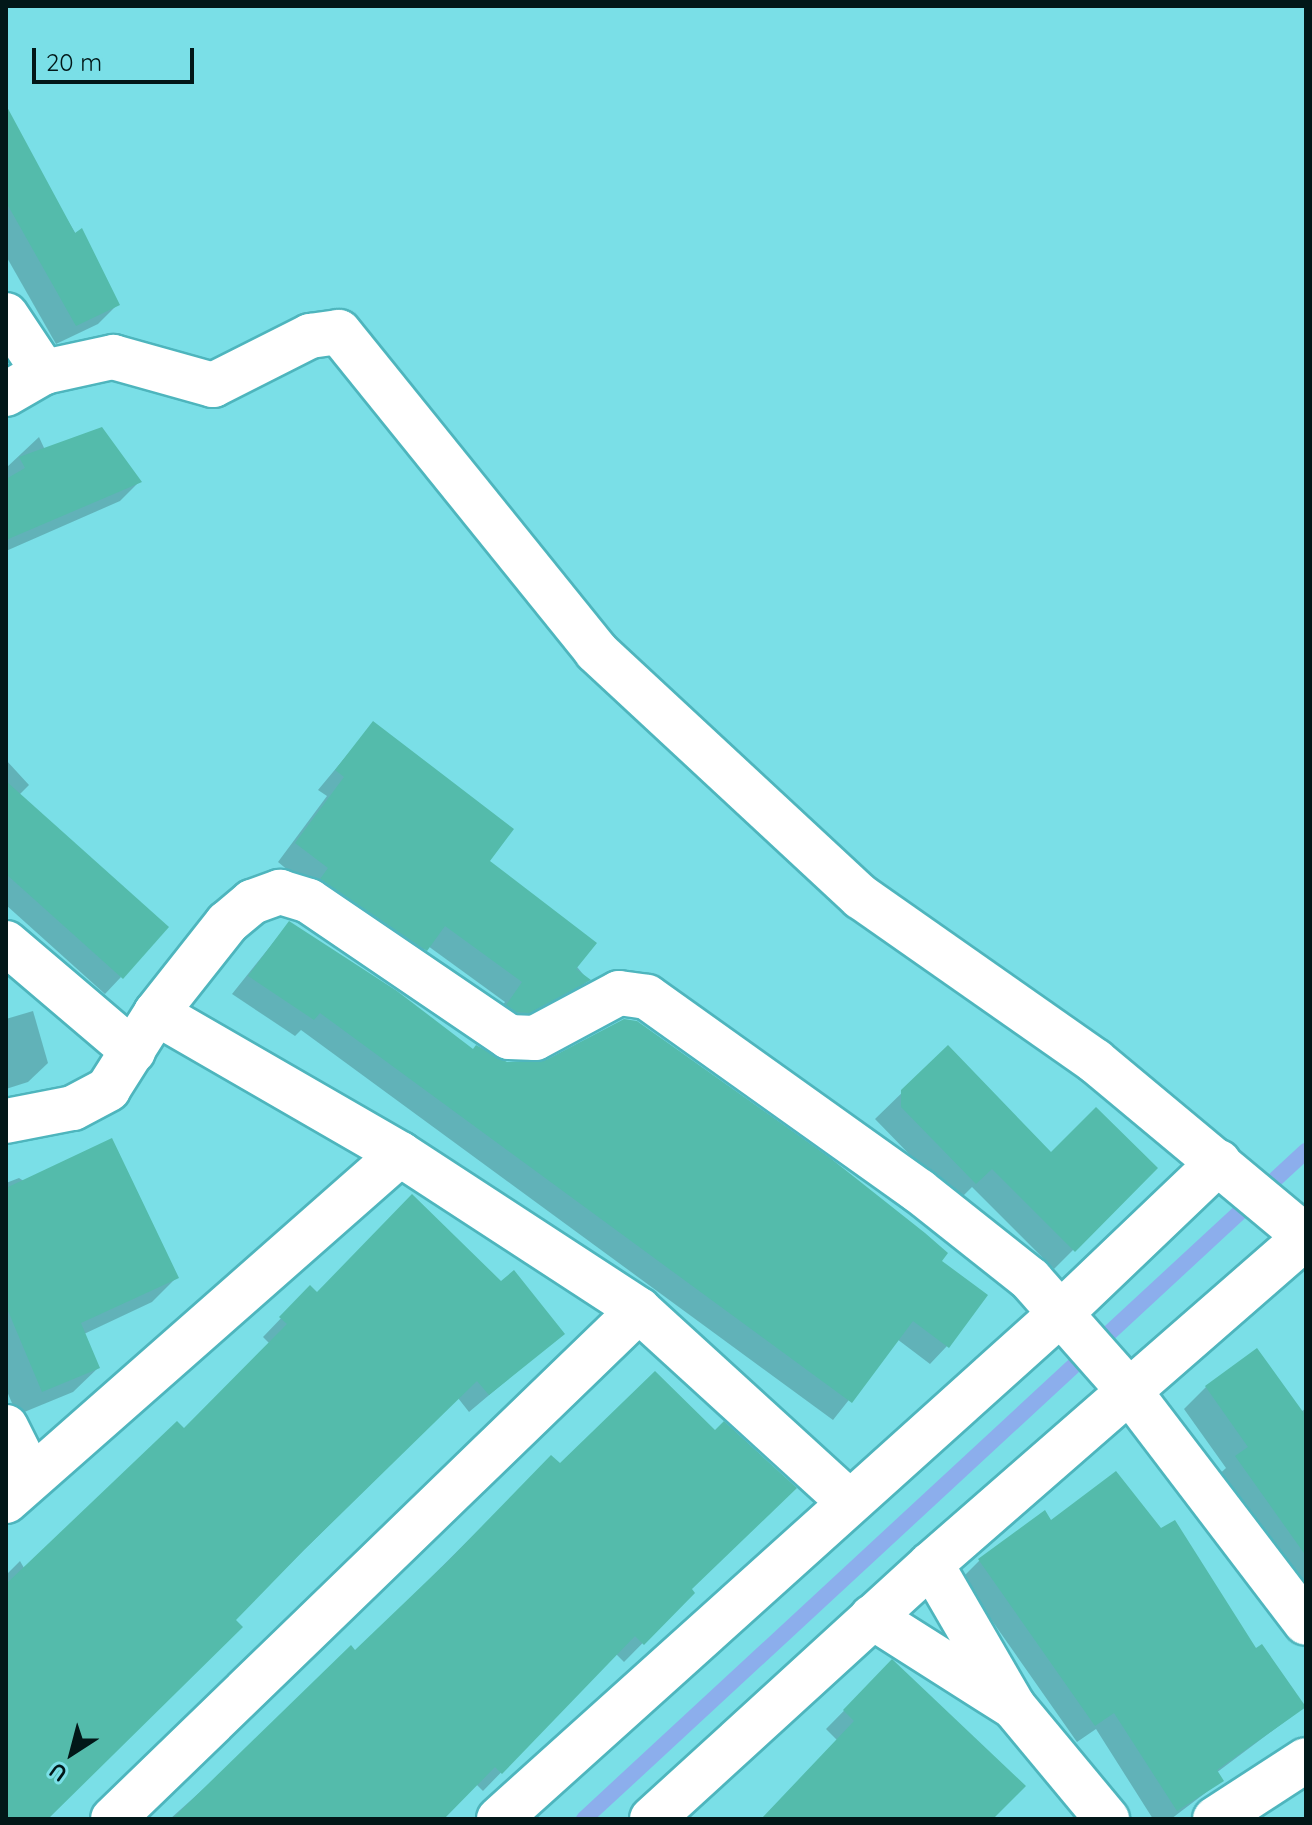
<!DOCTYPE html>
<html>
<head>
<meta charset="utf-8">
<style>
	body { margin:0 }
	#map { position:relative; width:1312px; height:1825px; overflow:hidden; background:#7adfe7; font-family:Quicksand,sans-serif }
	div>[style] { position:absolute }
	.shadow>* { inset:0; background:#0003 }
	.stream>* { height:16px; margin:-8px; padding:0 8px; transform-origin:8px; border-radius:8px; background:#8caeec }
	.building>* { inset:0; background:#54bbab }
	.roads { filter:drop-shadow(2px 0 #4eb5bd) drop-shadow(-2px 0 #4eb5bd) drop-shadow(0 2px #4eb5bd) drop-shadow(0 -2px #4eb5bd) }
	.minor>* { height:44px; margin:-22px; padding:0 22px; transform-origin:22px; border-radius:22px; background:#fff }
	span { translate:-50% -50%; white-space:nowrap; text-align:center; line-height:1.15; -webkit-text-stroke:8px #7adfe7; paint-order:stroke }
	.frame { position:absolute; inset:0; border:8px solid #021718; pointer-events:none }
	.north { position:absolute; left:32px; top:1713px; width:80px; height:80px; -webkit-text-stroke:6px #7adfe7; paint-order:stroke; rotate:216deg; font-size:22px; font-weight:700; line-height:32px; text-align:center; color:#021718 }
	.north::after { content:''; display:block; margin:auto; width:28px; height:36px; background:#021718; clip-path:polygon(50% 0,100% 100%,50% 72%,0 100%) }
	.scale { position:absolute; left:32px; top:48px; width:162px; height:36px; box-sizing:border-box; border:4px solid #021718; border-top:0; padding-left:10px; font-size:24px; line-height:28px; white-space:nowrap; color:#021718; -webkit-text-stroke:6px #7adfe7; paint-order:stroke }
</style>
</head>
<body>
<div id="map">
	<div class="shadow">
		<i style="clip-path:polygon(6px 118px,118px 304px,98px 324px,56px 344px,6px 256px)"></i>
		<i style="clip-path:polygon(39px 437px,45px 450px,139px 482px,120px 501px,6px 551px,6px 468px)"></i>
		<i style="clip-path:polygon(373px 724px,588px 980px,570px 998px,509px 1030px,489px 1024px,505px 1002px,428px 946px,407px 968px,278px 862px,327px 796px,318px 790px)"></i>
		<i style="clip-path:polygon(6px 760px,29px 785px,19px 795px,121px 977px,105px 994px,6px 905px)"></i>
		<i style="clip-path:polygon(289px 923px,472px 1051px,939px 1261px,947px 1346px,930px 1364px,897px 1339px,833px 1420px,301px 1030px,295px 1036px,232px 994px)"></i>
		<i style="clip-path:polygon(33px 1011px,48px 1063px,28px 1082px,6px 1089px,6px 1019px)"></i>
		<i style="clip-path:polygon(948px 1048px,1051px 1155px,1155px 1168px,1054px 1269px,972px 1187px,964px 1195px,949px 1195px,875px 1119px)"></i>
		<i style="clip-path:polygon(19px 1178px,176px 1278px,152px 1302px,84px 1334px,98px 1368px,73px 1392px,17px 1415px,6px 1389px,6px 1183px)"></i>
		<i style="clip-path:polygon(500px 1284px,562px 1334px,469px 1412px,458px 1398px,233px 1620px,46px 1819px,6px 1819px,6px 1575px,20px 1561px,24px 1568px,184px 1430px,270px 1344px,263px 1337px,310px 1288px,317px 1294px)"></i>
		<i style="clip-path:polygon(1206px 1387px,1301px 1412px,1306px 1408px,1306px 1591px,1214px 1479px,1226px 1468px,1184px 1409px)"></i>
		<i style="clip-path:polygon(551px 1458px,692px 1593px,624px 1662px,616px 1654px,483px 1791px,476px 1784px,441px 1819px,170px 1819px,355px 1653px)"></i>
		<i style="clip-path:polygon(1051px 1522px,1304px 1707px,1216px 1773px,1221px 1781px,1171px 1819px,1153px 1819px,1096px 1729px,1077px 1742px,962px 1578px,979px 1561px)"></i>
		<i style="clip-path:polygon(892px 1662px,991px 1819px,762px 1819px,837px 1740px,826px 1729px)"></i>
	</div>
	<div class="stream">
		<i style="left:584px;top:1819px;width:984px;rotate:-42.78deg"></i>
	</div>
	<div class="building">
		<i style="clip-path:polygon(6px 105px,75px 233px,82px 228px,120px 305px,76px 326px,6px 202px)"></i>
		<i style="clip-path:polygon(102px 427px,142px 482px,6px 540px,6px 479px,25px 468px,19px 457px)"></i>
		<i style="clip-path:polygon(373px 721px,514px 829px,490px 861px,597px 943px,576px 969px,591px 980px,529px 1013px,517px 1012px,506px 1005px,522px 982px,445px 926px,427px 951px,320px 879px,328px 868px,295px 843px,344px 777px,335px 770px)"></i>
		<i style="clip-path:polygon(6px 781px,169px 927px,123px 979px,6px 874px)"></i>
		<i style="clip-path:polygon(289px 921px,397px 991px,473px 1049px,476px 1045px,507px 1062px,546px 1060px,624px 1019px,637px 1021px,829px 1157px,925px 1233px,948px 1253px,942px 1261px,988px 1295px,949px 1348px,913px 1321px,852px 1403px,320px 1013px,314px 1020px,248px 976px)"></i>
		<i style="clip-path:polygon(948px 1045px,1051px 1152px,1096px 1107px,1158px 1168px,1075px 1252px,992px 1169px,976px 1184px,901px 1107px,901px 1090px)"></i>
		<i style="clip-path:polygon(112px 1138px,179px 1278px,81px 1323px,100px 1368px,42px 1392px,6px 1306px,6px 1188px)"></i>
		<i style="clip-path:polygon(412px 1194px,501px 1281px,514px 1270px,565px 1334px,489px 1395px,477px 1381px,304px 1550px,236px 1620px,243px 1627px,48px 1819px,6px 1819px,6px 1584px,177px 1421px,184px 1428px,287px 1324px,279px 1317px,310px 1285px,317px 1292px)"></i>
		<i style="clip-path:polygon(1257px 1348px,1306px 1416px,1306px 1556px,1235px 1456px,1248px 1447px,1205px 1386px)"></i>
		<i style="clip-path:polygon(655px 1371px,715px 1430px,724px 1421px,797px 1488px,692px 1589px,695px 1593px,644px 1645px,635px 1636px,502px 1774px,495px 1767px,444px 1819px,172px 1819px,351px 1645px,355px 1650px,448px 1561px,551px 1455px,560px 1463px)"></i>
		<i style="clip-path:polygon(1116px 1471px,1161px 1528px,1175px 1520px,1256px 1648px,1262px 1644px,1306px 1707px,1217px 1770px,1224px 1781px,1177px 1811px,1114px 1713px,1095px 1726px,978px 1559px,1045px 1510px,1051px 1520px)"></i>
		<i style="clip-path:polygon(892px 1659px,1026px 1786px,993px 1819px,761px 1819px,854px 1721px,843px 1710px)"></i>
	</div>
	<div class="roads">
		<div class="minor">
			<i style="left:6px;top:315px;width:69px;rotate:56.3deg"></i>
			<i style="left:6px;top:394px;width:44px;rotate:-30.1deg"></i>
			<i style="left:44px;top:372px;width:71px;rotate:-12.3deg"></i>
			<i style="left:113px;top:357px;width:104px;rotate:15.6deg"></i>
			<i style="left:213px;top:385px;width:109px;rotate:-26.8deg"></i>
			<i style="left:310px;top:336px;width:29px;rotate:-8deg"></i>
			<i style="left:339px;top:332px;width:410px;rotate:51.1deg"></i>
			<i style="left:596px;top:651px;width:362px;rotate:42.9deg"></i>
			<i style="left:861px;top:897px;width:286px;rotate:35deg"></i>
			<i style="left:1095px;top:1061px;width:275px;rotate:39.8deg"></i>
			<i style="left:6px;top:943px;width:167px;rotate:40.4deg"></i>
			<i style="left:156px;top:1013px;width:282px;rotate:30deg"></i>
			<i style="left:400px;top:1154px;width:285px;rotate:33.1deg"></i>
			<i style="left:639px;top:1310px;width:285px;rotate:42.4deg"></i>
			<i style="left:6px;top:1121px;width:68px;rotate:-11deg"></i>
			<i style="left:73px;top:1108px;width:40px;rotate:-28deg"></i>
			<i style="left:108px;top:1089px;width:90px;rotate:-57.7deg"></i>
			<i style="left:156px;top:1013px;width:115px;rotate:-51.7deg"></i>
			<i style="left:227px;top:923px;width:33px;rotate:-40deg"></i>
			<i style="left:252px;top:902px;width:30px;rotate:-20deg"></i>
			<i style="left:280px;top:892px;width:30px;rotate:17deg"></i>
			<i style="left:309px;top:901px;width:242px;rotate:34.2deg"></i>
			<i style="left:509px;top:1037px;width:26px;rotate:2deg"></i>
			<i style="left:535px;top:1038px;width:95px;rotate:-28.2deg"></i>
			<i style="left:619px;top:993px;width:28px;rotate:8deg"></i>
			<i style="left:647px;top:997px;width:334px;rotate:35.5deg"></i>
			<i style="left:919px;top:1191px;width:142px;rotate:38.4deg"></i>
			<i style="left:1030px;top:1279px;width:151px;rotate:48.5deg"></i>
			<i style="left:1130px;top:1392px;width:290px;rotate:52.7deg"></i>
			<i style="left:6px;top:1427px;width:56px;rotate:63.4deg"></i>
			<i style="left:6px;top:1501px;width:525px;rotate:-41.37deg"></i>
			<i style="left:931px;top:1564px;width:165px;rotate:59.9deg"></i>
			<i style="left:1014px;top:1707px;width:146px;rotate:50.3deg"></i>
			<i style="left:872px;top:1617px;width:168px;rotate:32.4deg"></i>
			<i style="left:113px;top:1819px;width:732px;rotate:-44.06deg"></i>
			<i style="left:499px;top:1819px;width:758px;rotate:-42deg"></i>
			<i style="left:1062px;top:1312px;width:217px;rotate:-43.7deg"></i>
			<i style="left:652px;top:1819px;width:378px;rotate:-42.4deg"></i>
			<i style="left:931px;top:1564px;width:498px;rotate:-41.1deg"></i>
			<i style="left:1215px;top:1819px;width:108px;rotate:-33deg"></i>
		</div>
	</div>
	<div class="frame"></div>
	<div class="north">U</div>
	<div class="scale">20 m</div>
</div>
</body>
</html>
